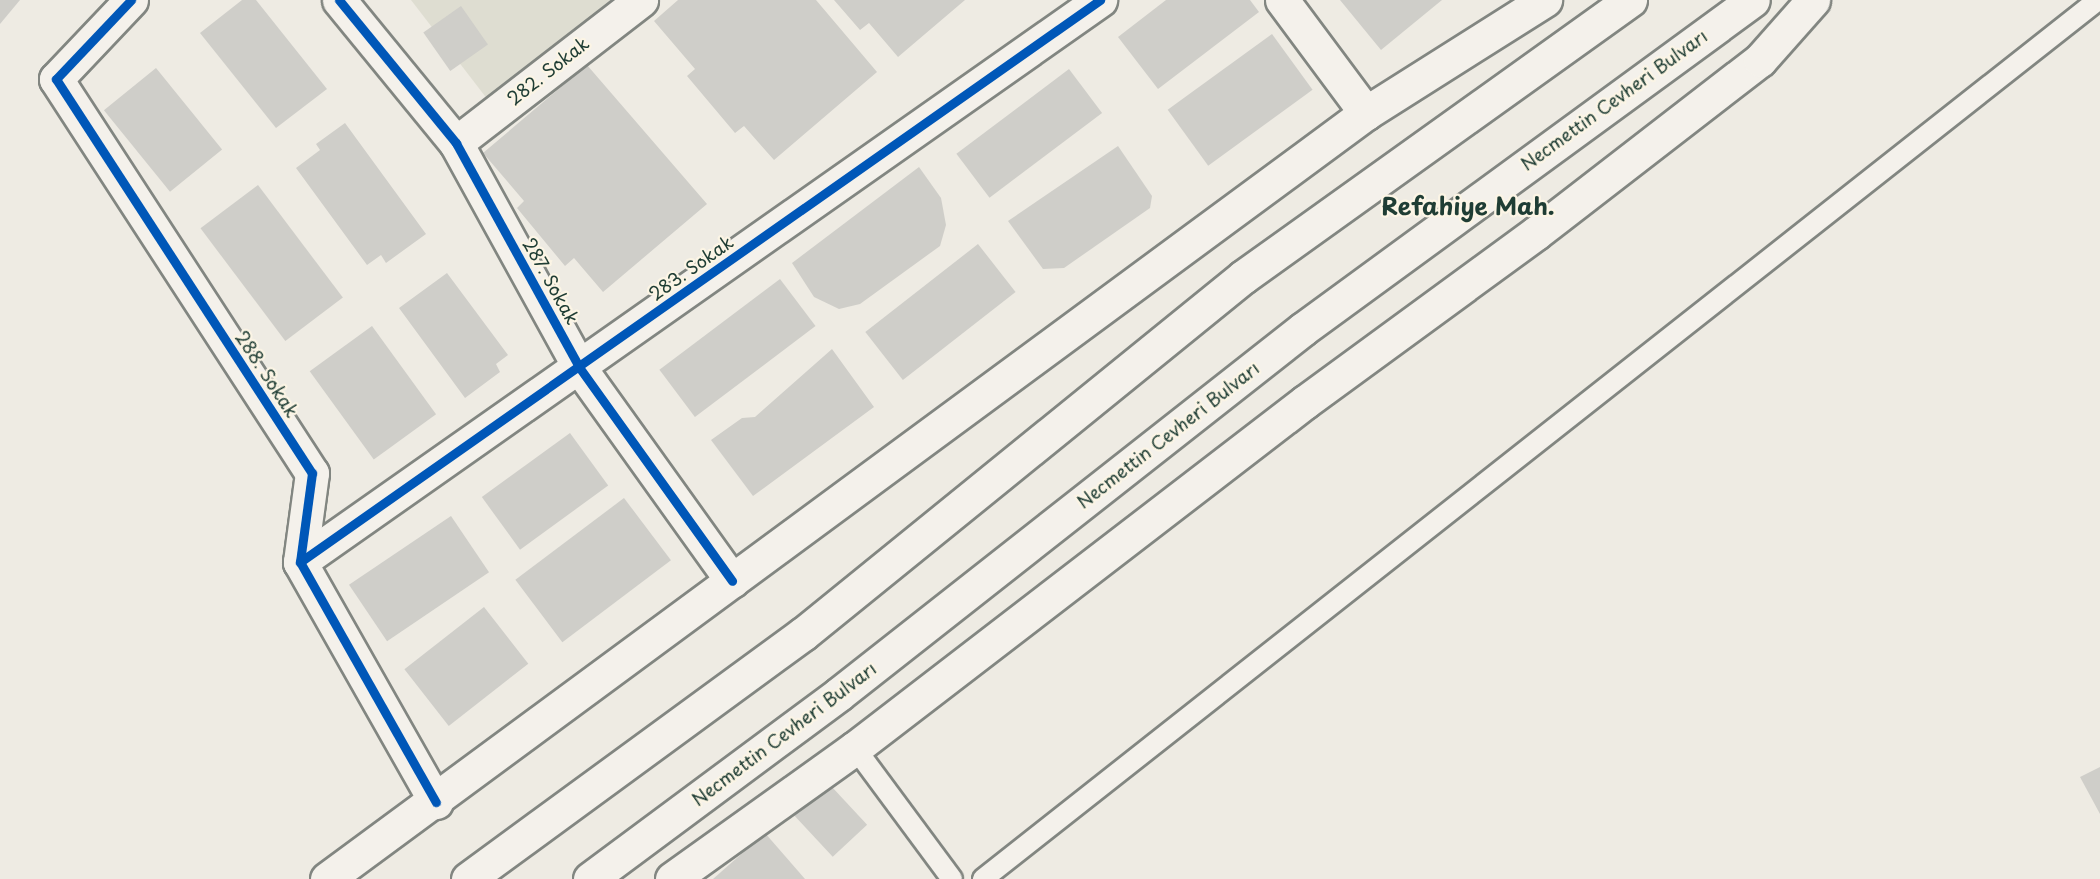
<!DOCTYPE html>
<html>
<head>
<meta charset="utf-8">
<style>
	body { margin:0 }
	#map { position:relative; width:2100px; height:879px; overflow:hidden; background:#eeebe3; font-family:"Playpen Sans",sans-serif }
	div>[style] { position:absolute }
	.green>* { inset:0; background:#deddd1 }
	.building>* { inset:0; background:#cfcec9; transform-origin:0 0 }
	.roads { filter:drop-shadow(2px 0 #828681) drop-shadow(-2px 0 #828681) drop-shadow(0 2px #828681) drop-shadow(0 -2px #828681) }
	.service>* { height:20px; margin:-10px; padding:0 10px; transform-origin:10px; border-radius:10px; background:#f4f1eb }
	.minor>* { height:33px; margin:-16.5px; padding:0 16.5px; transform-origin:16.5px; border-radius:16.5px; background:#f4f1eb }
	.primary>* { height:33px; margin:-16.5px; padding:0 16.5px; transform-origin:16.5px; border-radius:16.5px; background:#f4f1eb }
	.cycleway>* { height:9px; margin:-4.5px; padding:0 4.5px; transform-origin:4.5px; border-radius:4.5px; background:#0057b8 }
	span { translate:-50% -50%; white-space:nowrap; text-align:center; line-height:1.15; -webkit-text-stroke:4.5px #fcf5e5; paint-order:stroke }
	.street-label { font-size:18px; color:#1f3d34 }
	.district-label { font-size:24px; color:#1f3d34; font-weight:700 }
</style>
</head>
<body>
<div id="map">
	<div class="green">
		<i style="clip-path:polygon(411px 0,618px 0,488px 100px)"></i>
	</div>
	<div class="building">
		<i style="clip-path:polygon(0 0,20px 0,0 24px)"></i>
		<i style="clip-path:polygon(242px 0,256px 0,327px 89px,276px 128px,200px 33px)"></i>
		<i style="clip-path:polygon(678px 0,816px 0,877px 72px,774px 160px,744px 126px,735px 133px,687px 76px,695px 69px,654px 21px)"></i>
		<i style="clip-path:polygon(834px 0,965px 0,898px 57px,869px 23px,860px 30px)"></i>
		<i style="clip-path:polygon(1166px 0,1250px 0,1259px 12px,1158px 89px,1118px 37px)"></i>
		<i style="clip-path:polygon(1340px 0,1442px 0,1381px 50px)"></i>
		<i style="left:461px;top:6px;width:47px;height:46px;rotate:55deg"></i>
		<i style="left:1272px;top:34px;width:69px;height:129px;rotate:54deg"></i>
		<i style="clip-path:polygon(587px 65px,707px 204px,603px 292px,574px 258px,565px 266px,517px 208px,524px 201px,483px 153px)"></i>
		<i style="left:156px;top:68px;width:105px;height:67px;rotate:51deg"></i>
		<i style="left:1069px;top:69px;width:55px;height:141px;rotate:53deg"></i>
		<i style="clip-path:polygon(345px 123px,426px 234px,386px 263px,381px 255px,367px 265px,296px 168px,320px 150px,316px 144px)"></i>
		<i style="clip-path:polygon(1118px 146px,1152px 196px,1150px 208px,1064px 268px,1043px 269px,1008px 221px)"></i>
		<i style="clip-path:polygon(919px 167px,941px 198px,946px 225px,940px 246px,860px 304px,839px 309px,814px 297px,792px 263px)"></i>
		<i style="left:258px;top:185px;width:141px;height:72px;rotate:53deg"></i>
		<i style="left:978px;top:244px;width:61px;height:143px;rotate:52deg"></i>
		<i style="clip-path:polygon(447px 273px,508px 355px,496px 364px,500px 372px,465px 398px,399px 308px)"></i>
		<i style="left:780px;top:279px;width:59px;height:151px;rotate:53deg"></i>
		<i style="left:372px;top:326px;width:109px;height:77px;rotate:54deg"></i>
		<i style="clip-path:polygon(832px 349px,874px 407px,753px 496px,711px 440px,742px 418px,755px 417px)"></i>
		<i style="left:570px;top:433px;width:65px;height:109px;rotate:54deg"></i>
		<i style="left:624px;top:498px;width:78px;height:136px;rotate:53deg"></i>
		<i style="left:451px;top:516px;width:68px;height:123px;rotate:56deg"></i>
		<i style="left:484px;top:607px;width:72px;height:101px;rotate:52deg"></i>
		<i style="clip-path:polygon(2100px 767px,2100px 814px,2080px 777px)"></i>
		<i style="left:818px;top:772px;width:72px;height:47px;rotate:47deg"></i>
		<i style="clip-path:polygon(765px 833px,805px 879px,713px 879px)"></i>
	</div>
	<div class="roads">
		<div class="service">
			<i style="left:855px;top:748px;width:163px;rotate:53.5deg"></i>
			<i style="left:983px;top:879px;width:1420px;rotate:-38.25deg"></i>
		</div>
		<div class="minor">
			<i style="left:131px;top:0;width:109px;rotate:133.5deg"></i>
			<i style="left:56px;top:79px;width:470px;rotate:57deg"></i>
			<i style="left:312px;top:473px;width:90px;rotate:97.7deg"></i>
			<i style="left:300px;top:562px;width:276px;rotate:60.5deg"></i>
			<i style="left:339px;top:0;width:185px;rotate:50.7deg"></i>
			<i style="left:456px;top:143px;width:256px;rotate:61.2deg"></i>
			<i style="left:579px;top:367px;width:263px;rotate:54.4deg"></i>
			<i style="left:1282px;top:0;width:141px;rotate:53.4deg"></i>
			<i style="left:456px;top:143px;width:234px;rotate:-37.7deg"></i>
			<i style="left:300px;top:562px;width:978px;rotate:-35.09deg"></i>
		</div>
		<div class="primary">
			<i style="left:327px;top:879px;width:1291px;rotate:-36.4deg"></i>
			<i style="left:1366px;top:113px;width:212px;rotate:-32.3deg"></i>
			<i style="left:468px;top:879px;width:415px;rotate:-36.2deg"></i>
			<i style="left:803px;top:634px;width:567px;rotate:-39.05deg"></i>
			<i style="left:1243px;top:277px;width:476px;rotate:-35.6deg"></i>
			<i style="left:590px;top:879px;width:310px;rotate:-36.6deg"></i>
			<i style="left:839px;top:694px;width:590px;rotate:-38.19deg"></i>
			<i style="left:1303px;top:329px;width:557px;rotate:-36.17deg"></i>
			<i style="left:672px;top:879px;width:225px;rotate:-35.6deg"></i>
			<i style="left:855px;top:748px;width:568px;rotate:-37.56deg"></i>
			<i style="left:1305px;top:402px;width:286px;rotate:-36.2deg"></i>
			<i style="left:1536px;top:233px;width:283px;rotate:-37.7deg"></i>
			<i style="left:1760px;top:60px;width:80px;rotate:-48.5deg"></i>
		</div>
	</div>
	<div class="cycleway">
		<i style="left:131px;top:0;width:109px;rotate:133.5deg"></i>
		<i style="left:56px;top:79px;width:470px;rotate:57deg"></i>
		<i style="left:312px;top:473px;width:90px;rotate:97.7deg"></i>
		<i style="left:300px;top:562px;width:276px;rotate:60.5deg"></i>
		<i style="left:339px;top:0;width:185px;rotate:50.7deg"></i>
		<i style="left:456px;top:143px;width:256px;rotate:61.2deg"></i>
		<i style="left:579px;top:367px;width:263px;rotate:54.4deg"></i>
		<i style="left:300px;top:562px;width:978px;rotate:-35.09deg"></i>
	</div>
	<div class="street-label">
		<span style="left:548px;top:71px;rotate:-38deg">282. Sokak</span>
		<span style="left:1614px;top:100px;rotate:-36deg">Necmettin Cevheri Bulvarı</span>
		<span style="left:691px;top:268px;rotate:-35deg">283. Sokak</span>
		<span style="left:551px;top:281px;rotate:61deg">287. Sokak</span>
		<span style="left:267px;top:374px;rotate:57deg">288. Sokak</span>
		<span style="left:1168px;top:435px;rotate:-38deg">Necmettin Cevheri Bulvarı</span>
		<span style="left:784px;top:734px;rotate:-37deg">Necmettin Cevheri Bulvarı</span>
	</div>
	<div class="district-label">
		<span style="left:1468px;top:206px">Refahiye Mah.</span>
	</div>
</div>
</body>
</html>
